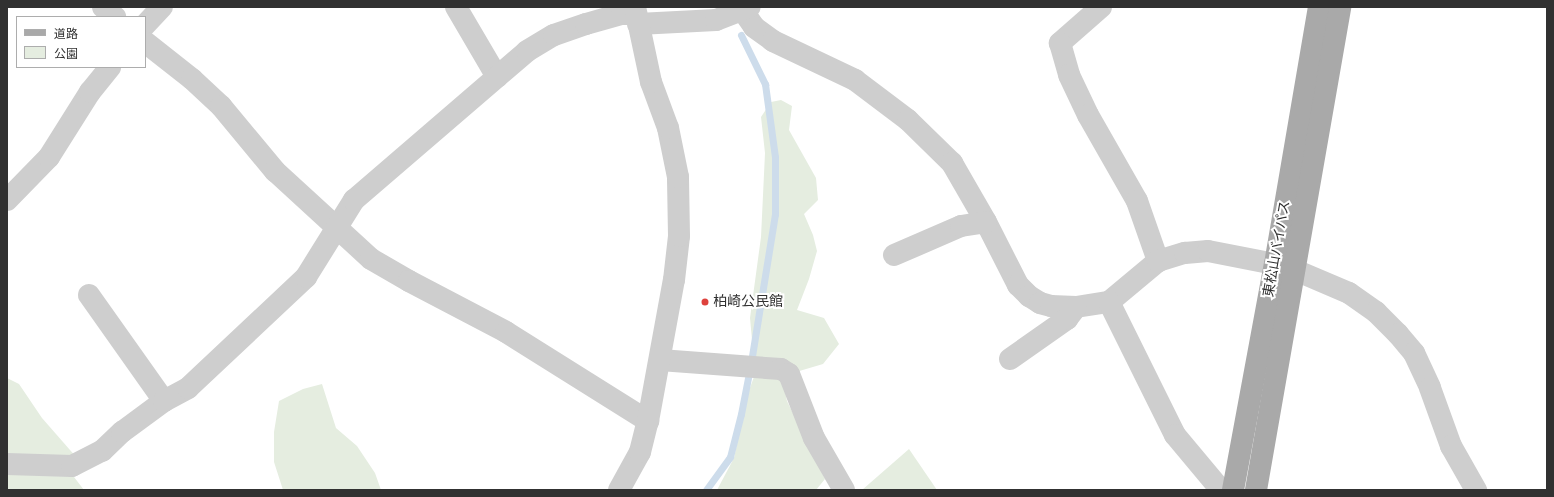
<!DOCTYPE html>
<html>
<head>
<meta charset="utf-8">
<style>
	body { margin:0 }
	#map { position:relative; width:1554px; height:497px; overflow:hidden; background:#fff; font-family:"Fira Sans Condensed","Noto Sans JP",sans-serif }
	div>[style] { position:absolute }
	.green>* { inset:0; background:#e5ede0 }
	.stream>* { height:7px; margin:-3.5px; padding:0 3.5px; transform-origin:3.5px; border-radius:3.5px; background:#cddceb }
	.minor>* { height:22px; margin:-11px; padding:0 11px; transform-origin:11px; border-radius:11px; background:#cecece }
	.major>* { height:22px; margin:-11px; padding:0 11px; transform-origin:11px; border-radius:11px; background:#a9a9a9 }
	.dots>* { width:11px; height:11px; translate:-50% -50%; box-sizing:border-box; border:2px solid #fff; border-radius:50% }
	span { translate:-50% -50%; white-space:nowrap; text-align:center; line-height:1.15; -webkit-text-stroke:4px #fff; paint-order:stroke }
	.street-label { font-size:14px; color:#313131 }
	.poi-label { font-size:14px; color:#313131 }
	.left { translate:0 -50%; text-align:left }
	.frame { position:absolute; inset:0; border:8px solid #313131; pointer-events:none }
	.legend { position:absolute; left:16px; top:16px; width:130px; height:52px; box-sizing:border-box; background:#fff; border:1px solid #adadad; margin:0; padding:5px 7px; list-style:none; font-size:12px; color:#313131 }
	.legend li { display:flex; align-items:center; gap:8px; height:20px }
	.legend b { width:20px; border:1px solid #adadad }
</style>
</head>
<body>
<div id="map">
	<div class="green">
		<i style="clip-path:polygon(781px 100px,792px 106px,789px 130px,816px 178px,818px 200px,804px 214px,813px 235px,817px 251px,809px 279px,797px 310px,824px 318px,839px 344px,823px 364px,796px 372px,754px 362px,750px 318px,761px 237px,765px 153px,761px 117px,771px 102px)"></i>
		<i style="clip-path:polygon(755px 374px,782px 377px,787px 401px,825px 479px,816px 490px,717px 490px,734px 458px,747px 396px)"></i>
		<i style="clip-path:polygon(7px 378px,19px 384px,42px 418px,84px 466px,74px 477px,84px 490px,7px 490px)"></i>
		<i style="clip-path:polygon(322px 384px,336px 428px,357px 446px,375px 473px,381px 490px,283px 490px,274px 462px,274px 432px,279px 401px,303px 389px)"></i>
		<i style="clip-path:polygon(909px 449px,937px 490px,862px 490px)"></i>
	</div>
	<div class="stream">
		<i style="left:741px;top:35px;width:55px;rotate:63.9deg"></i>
		<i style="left:765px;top:84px;width:74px;rotate:82.2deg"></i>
		<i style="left:775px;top:157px;width:57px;rotate:90deg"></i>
		<i style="left:775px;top:214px;width:144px;rotate:99.2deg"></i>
		<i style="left:706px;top:490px;width:41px;rotate:-54deg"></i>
		<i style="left:730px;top:457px;width:44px;rotate:-75.7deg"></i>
		<i style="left:741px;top:414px;width:38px;rotate:-79deg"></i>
	</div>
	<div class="minor">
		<i style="left:103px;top:7px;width:16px;rotate:40deg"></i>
		<i style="left:456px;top:7px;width:81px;rotate:59.6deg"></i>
		<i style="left:1101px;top:7px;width:55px;rotate:138.7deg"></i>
		<i style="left:1060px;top:43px;width:33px;rotate:74deg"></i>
		<i style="left:1069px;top:75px;width:44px;rotate:64.6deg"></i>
		<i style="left:1088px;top:115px;width:99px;rotate:60.3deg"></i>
		<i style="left:1137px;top:201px;width:64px;rotate:70.7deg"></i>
		<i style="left:743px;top:11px;width:19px;rotate:55deg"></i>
		<i style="left:754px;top:27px;width:24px;rotate:36deg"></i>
		<i style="left:773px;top:41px;width:91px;rotate:25.4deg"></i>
		<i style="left:855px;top:80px;width:66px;rotate:37deg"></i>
		<i style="left:908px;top:120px;width:62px;rotate:44.3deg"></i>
		<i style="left:952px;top:163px;width:68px;rotate:60deg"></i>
		<i style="left:986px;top:222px;width:71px;rotate:63.1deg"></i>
		<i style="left:1018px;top:285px;width:16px;rotate:45deg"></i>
		<i style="left:1029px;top:296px;width:13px;rotate:32deg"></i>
		<i style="left:1040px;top:303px;width:11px;rotate:15deg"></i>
		<i style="left:1051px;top:306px;width:25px;rotate:2deg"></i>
		<i style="left:1076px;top:307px;width:33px;rotate:-9deg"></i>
		<i style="left:1109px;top:302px;width:64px;rotate:-39.9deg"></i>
		<i style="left:1158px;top:261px;width:28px;rotate:-17deg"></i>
		<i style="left:1185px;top:253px;width:23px;rotate:-5deg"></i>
		<i style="left:1208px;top:251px;width:68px;rotate:11deg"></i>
		<i style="left:638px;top:24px;width:78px;rotate:-2.9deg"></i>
		<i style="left:716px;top:20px;width:36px;rotate:-21deg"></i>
		<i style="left:145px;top:25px;width:25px;rotate:-47deg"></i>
		<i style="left:145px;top:42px;width:60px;rotate:38.2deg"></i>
		<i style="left:192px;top:79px;width:40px;rotate:43deg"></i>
		<i style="left:221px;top:106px;width:85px;rotate:50.3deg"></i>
		<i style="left:275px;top:171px;width:130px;rotate:42.5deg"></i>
		<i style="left:371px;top:259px;width:44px;rotate:30.1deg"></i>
		<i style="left:409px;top:281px;width:110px;rotate:27.7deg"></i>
		<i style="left:506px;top:332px;width:168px;rotate:32.1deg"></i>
		<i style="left:7px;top:200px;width:60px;rotate:-45.7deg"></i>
		<i style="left:49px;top:157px;width:77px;rotate:-57.8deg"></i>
		<i style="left:90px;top:92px;width:32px;rotate:-51deg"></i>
		<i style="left:894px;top:255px;width:73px;rotate:-23.4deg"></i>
		<i style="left:961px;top:226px;width:25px;rotate:-9deg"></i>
		<i style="left:1295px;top:270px;width:59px;rotate:23.1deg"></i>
		<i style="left:1349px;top:293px;width:33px;rotate:35deg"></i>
		<i style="left:1376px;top:312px;width:31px;rotate:45deg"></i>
		<i style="left:1398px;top:334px;width:25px;rotate:50deg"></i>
		<i style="left:1414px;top:353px;width:38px;rotate:65deg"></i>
		<i style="left:1430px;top:388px;width:62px;rotate:70.1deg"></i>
		<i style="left:1451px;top:446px;width:51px;rotate:60.4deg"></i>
		<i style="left:89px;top:295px;width:130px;rotate:54.7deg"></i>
		<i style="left:1109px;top:302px;width:148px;rotate:63.6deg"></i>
		<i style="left:1175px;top:435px;width:72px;rotate:50.1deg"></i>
		<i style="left:1010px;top:359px;width:70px;rotate:-35.1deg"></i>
		<i style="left:1067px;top:319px;width:15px;rotate:-53deg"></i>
		<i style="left:660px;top:360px;width:121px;rotate:4.3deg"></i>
		<i style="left:781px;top:369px;width:9px;rotate:32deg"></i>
		<i style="left:789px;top:374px;width:69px;rotate:68.7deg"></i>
		<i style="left:814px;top:438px;width:60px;rotate:60deg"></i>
		<i style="left:7px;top:464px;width:65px;rotate:1.8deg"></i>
		<i style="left:72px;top:466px;width:34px;rotate:-27deg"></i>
		<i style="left:102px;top:451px;width:28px;rotate:-44deg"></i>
		<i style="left:122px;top:432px;width:52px;rotate:-36.4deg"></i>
		<i style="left:164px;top:401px;width:27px;rotate:-28deg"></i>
		<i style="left:188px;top:388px;width:162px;rotate:-43.2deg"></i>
		<i style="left:306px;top:277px;width:91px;rotate:-58.1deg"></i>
		<i style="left:354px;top:200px;width:228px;rotate:-40.7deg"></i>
		<i style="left:527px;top:51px;width:31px;rotate:-31deg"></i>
		<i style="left:554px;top:35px;width:34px;rotate:-19deg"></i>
		<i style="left:586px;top:24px;width:37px;rotate:-16deg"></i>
		<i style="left:622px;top:14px;width:14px"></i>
		<i style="left:619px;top:490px;width:43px;rotate:-61.1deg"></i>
		<i style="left:640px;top:452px;width:32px;rotate:-76deg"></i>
		<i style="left:648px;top:421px;width:143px;rotate:-79.6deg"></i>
		<i style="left:674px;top:280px;width:44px;rotate:-83.5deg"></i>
		<i style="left:679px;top:236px;width:59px;rotate:-91deg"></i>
		<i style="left:678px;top:177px;width:50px;rotate:-101.5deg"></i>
		<i style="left:668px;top:128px;width:49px;rotate:-110.3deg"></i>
		<i style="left:651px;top:82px;width:77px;rotate:-102deg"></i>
	</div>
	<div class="major">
		<i style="left:1233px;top:490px;width:230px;rotate:-79.5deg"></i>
		<i style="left:1275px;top:264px;width:261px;rotate:-80.3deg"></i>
		<i style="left:1256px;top:490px;width:490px;rotate:-80.1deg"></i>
	</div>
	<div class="dots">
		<i style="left:705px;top:302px;background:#de423d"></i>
	</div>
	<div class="street-label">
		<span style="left:1277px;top:249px;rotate:-80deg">東松山バイパス</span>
	</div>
	<div class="poi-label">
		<span class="left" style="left:713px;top:302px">柏崎公民館</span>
	</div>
	<div class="frame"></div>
	<ul class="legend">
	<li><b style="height:5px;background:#a9a9a9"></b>道路</li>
	<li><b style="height:11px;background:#e5ede0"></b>公園</li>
	</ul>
</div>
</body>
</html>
